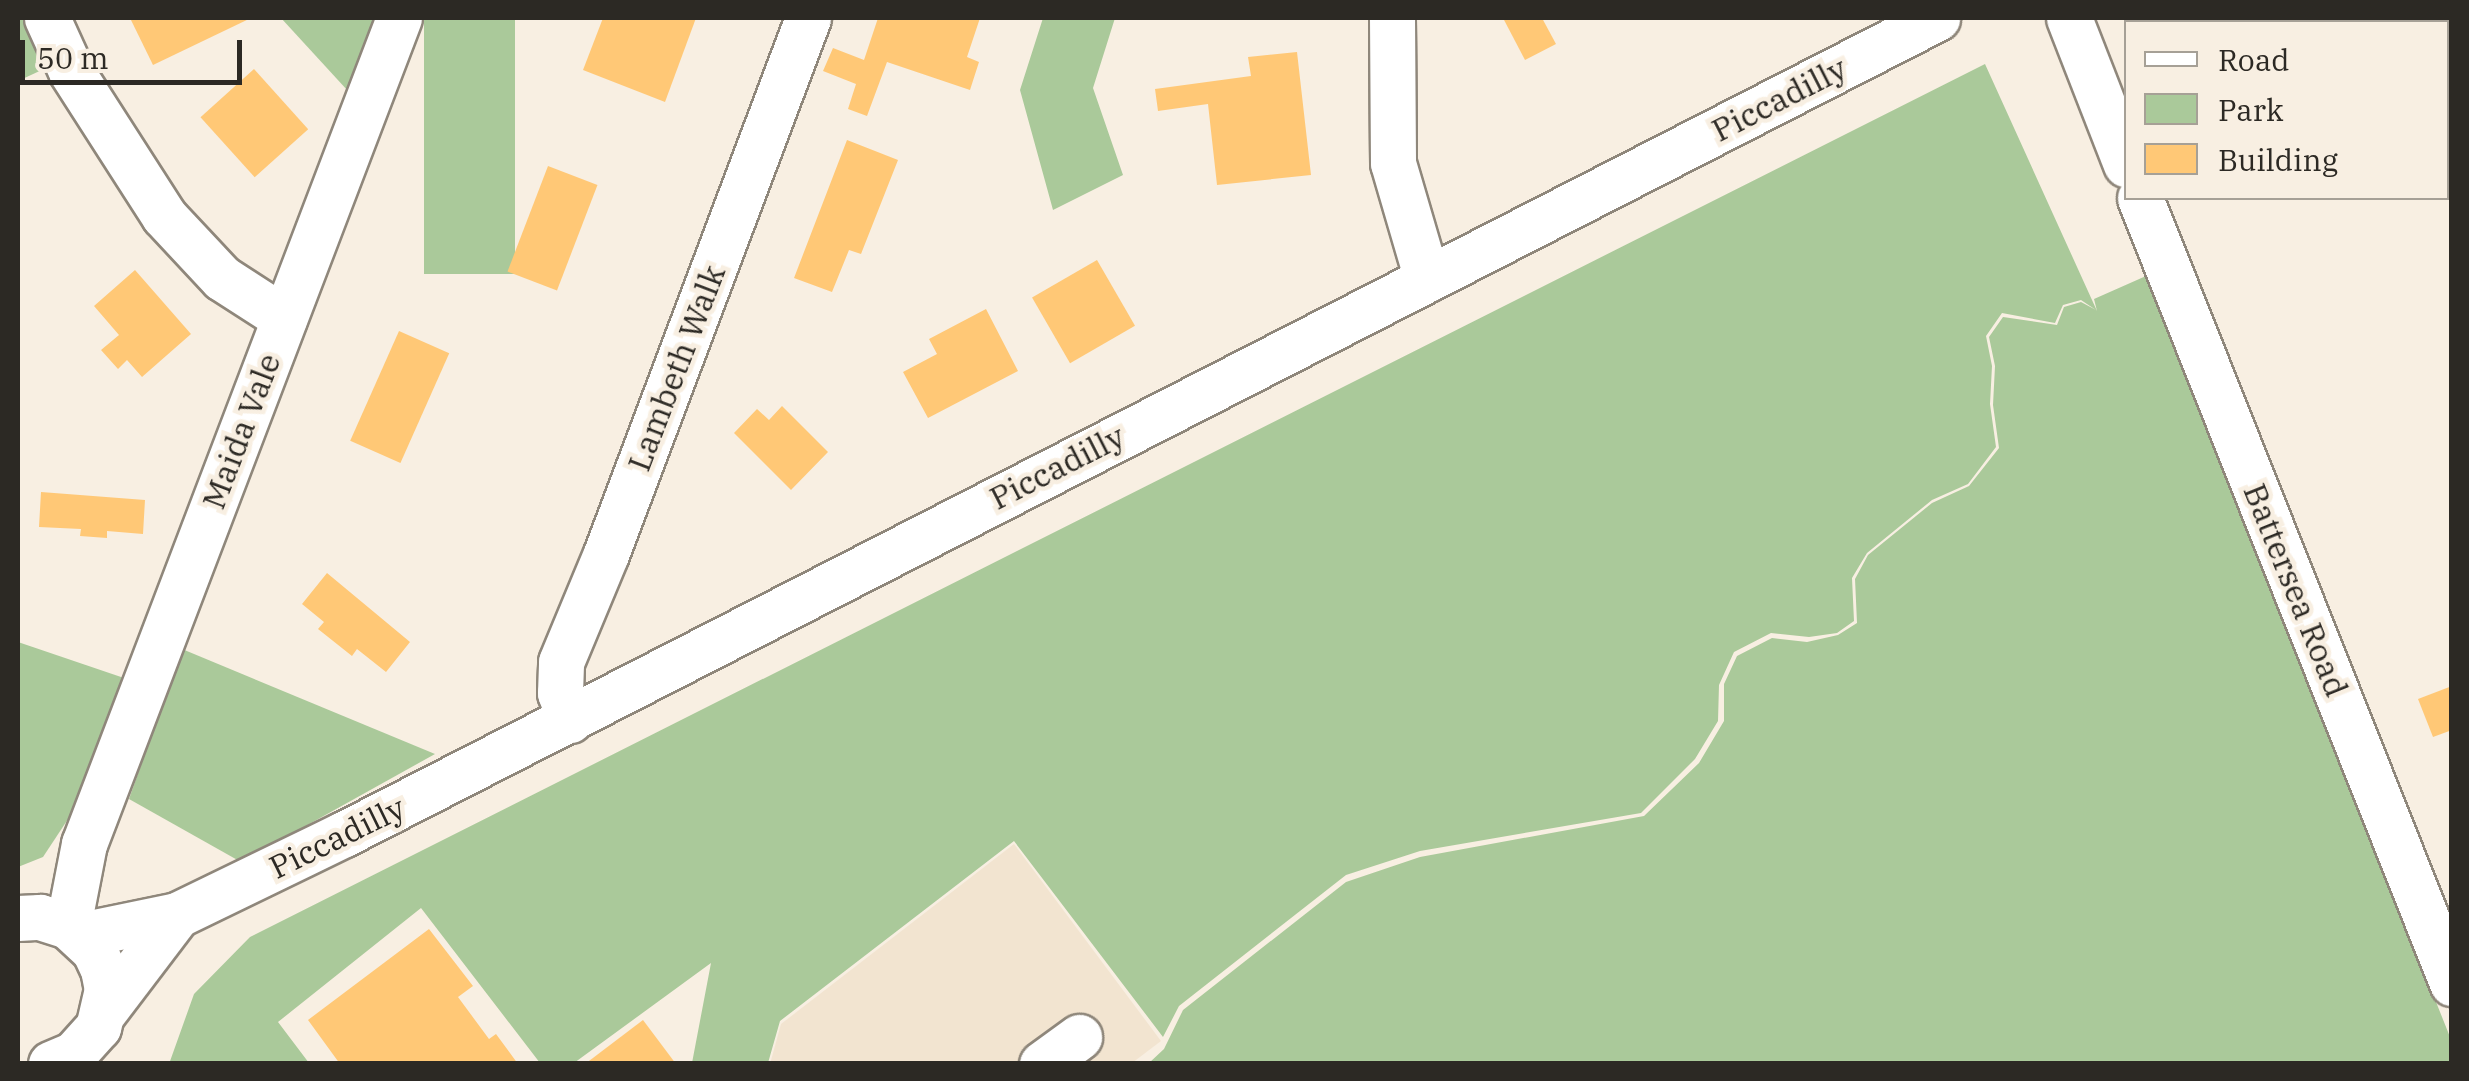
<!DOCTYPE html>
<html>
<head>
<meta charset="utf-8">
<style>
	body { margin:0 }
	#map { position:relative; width:2469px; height:1081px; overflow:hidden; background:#f8efe2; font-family:"IBM Plex Serif",serif }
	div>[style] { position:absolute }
	.built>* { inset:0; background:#f2e4d0 }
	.green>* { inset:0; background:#aac99a; transform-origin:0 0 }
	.building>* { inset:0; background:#ffc876; transform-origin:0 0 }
	.roads { filter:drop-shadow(2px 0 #8f877b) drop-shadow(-2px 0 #8f877b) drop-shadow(0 2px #8f877b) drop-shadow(0 -2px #8f877b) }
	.minor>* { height:45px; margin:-22.5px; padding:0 22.5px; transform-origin:22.5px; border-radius:22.5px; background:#fff }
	span { translate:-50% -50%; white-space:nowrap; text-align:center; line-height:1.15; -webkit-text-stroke:9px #f8efe2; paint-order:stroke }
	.street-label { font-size:32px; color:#2c2924 }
	.frame { position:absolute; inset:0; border:20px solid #2c2924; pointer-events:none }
	.legend { position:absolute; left:2124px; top:20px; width:325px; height:180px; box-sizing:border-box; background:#f8efe2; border:2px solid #a6a096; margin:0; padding:12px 18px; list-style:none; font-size:30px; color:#2c2924 }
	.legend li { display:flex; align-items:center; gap:20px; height:50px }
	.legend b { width:50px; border:2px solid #a6a096 }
	.scale { position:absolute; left:20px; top:40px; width:222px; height:45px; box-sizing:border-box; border:5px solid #2c2924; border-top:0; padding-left:12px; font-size:30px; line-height:35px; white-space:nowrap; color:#2c2924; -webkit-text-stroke:8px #f8efe2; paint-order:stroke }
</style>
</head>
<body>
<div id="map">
	<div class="built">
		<i style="clip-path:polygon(1014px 844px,1161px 1041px,1132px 1063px,770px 1064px,781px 1024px)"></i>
	</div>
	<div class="green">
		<i style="clip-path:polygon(18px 18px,24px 18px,44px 69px,18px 81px)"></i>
		<i style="clip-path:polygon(281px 18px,377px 18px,348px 91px)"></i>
		<i style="left:424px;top:18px;width:91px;height:256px"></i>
		<i style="clip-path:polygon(1043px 18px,1115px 18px,1093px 88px,1123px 175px,1053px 210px,1020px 90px)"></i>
		<i style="clip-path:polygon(1985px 64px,2097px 311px,2094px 299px,2146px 276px,2452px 1042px,2451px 1064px,1149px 1063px,1164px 1049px,1183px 1010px,1346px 882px,1420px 857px,1644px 816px,1699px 763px,1724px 721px,1724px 684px,1737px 656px,1772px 638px,1807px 642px,1838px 635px,1857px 623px,1855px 579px,1868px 555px,1932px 503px,1969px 486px,1999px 448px,1993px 405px,1995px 366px,1989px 337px,2003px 317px,2057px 325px,2064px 307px,2081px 302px,2096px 310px,2081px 300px,2063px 305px,2055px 323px,2002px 313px,1986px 336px,1992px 366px,1990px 404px,1996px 447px,1968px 484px,1932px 500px,1867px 553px,1852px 578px,1854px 621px,1837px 633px,1809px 637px,1771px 633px,1734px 652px,1719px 685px,1718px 721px,1695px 759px,1641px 813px,1420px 851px,1346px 875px,1179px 1006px,1163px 1037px,1014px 841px,780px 1021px,768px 1063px,692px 1063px,711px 963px,574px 1063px,540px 1063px,421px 908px,278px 1022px,309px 1063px,169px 1064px,194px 994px,250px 937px)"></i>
		<i style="clip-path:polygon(18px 642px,124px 678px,76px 807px,43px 857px,18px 867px)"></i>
		<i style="clip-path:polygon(182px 649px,435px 754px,241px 862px,129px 799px)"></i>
	</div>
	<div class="building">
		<i style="clip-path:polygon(130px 18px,251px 18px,153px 65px)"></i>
		<i style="clip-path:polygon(603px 18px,696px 18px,665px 102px,583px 70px)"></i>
		<i style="clip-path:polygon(878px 18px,980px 18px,967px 57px,979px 62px,970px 90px,887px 62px,867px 116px,848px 109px,856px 84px,823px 71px,833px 48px,864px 60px)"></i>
		<i style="clip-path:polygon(1503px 18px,1542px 18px,1556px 44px,1525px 60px)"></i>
		<i style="clip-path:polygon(1297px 52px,1311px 175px,1217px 185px,1208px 104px,1158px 111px,1155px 89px,1251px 76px,1248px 57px)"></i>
		<i style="left:254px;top:69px;width:81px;height:72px;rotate:48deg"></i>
		<i style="clip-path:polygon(847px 140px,898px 160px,861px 254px,849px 250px,832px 292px,794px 278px)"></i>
		<i style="left:548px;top:166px;width:53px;height:113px;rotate:21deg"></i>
		<i style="left:1097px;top:260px;width:76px;height:75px;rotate:60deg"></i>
		<i style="clip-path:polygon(135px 270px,191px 334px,142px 377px,127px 360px,118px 369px,101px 350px,119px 335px,94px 306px)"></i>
		<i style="clip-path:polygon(986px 309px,1018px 371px,928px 418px,903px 372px,937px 354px,929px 339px)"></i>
		<i style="left:399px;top:331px;width:55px;height:120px;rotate:24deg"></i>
		<i style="clip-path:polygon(782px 406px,828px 452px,791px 490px,734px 433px,757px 409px,769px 420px)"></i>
		<i style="clip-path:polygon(41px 492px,145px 500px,143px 534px,107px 531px,107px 538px,80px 536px,81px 529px,39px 527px)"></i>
		<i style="clip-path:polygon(327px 573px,410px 642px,386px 672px,357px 649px,352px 656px,318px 629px,324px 622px,302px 604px)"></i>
		<i style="clip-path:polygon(2452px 686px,2452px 730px,2433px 737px,2418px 699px)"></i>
		<i style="clip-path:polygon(429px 929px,473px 986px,458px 997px,489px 1039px,496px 1034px,518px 1064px,340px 1064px,308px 1020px)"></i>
		<i style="clip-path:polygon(643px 1020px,676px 1064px,585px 1064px)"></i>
	</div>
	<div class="roads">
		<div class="minor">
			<i style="left:47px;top:18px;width:58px;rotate:65.6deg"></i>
			<i style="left:71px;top:71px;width:172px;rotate:57.3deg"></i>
			<i style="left:164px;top:216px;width:85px;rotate:46.9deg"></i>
			<i style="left:222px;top:278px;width:74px;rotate:32.8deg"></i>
			<i style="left:1392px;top:18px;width:145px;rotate:89.6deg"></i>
			<i style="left:1393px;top:163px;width:121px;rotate:73.7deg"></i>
			<i style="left:2069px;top:18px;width:157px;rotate:68.7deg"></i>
			<i style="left:2446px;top:156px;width:6px;rotate:9deg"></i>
			<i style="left:2140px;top:198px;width:845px;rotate:68.32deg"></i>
			<i style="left:570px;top:720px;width:29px;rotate:-110deg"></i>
			<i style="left:560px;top:693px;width:31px;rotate:-88deg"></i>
			<i style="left:561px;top:662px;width:117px;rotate:-67.4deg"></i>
			<i style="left:606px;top:554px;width:573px;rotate:-69.35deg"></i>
			<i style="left:18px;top:918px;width:22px;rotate:-3deg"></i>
			<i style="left:40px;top:917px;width:29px;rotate:18deg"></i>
			<i style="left:68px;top:926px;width:35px;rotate:43deg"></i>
			<i style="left:94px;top:950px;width:21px;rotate:65deg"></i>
			<i style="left:103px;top:969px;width:20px;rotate:79deg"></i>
			<i style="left:107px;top:989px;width:39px;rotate:103deg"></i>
			<i style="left:98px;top:1027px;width:36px;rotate:132deg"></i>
			<i style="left:74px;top:1054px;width:25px;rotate:157deg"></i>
			<i style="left:68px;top:926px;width:84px;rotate:-79deg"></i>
			<i style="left:84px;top:844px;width:884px;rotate:-69.13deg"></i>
			<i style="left:80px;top:935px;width:99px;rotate:-11.7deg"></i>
			<i style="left:177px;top:915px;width:186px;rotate:-25.9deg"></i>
			<i style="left:344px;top:834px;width:1790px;rotate:-27.12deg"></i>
			<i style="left:105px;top:1010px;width:119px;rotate:-52.8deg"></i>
			<i style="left:1042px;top:1064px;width:46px;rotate:-36.1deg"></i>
		</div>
	</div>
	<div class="street-label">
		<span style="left:1779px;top:99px;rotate:-27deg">Piccadilly</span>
		<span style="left:676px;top:368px;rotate:-69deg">Lambeth Walk</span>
		<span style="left:241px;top:431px;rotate:-69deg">Maida Vale</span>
		<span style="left:1057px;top:467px;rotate:-27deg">Piccadilly</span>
		<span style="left:2296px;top:590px;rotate:68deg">Battersea Road</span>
		<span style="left:337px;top:837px;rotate:-26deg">Piccadilly</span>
	</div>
	<div class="frame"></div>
	<ul class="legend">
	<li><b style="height:12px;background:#fff"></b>Road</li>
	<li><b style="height:28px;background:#aac99a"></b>Park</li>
	<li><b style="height:28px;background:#ffc876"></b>Building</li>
	</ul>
	<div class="scale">50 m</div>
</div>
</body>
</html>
